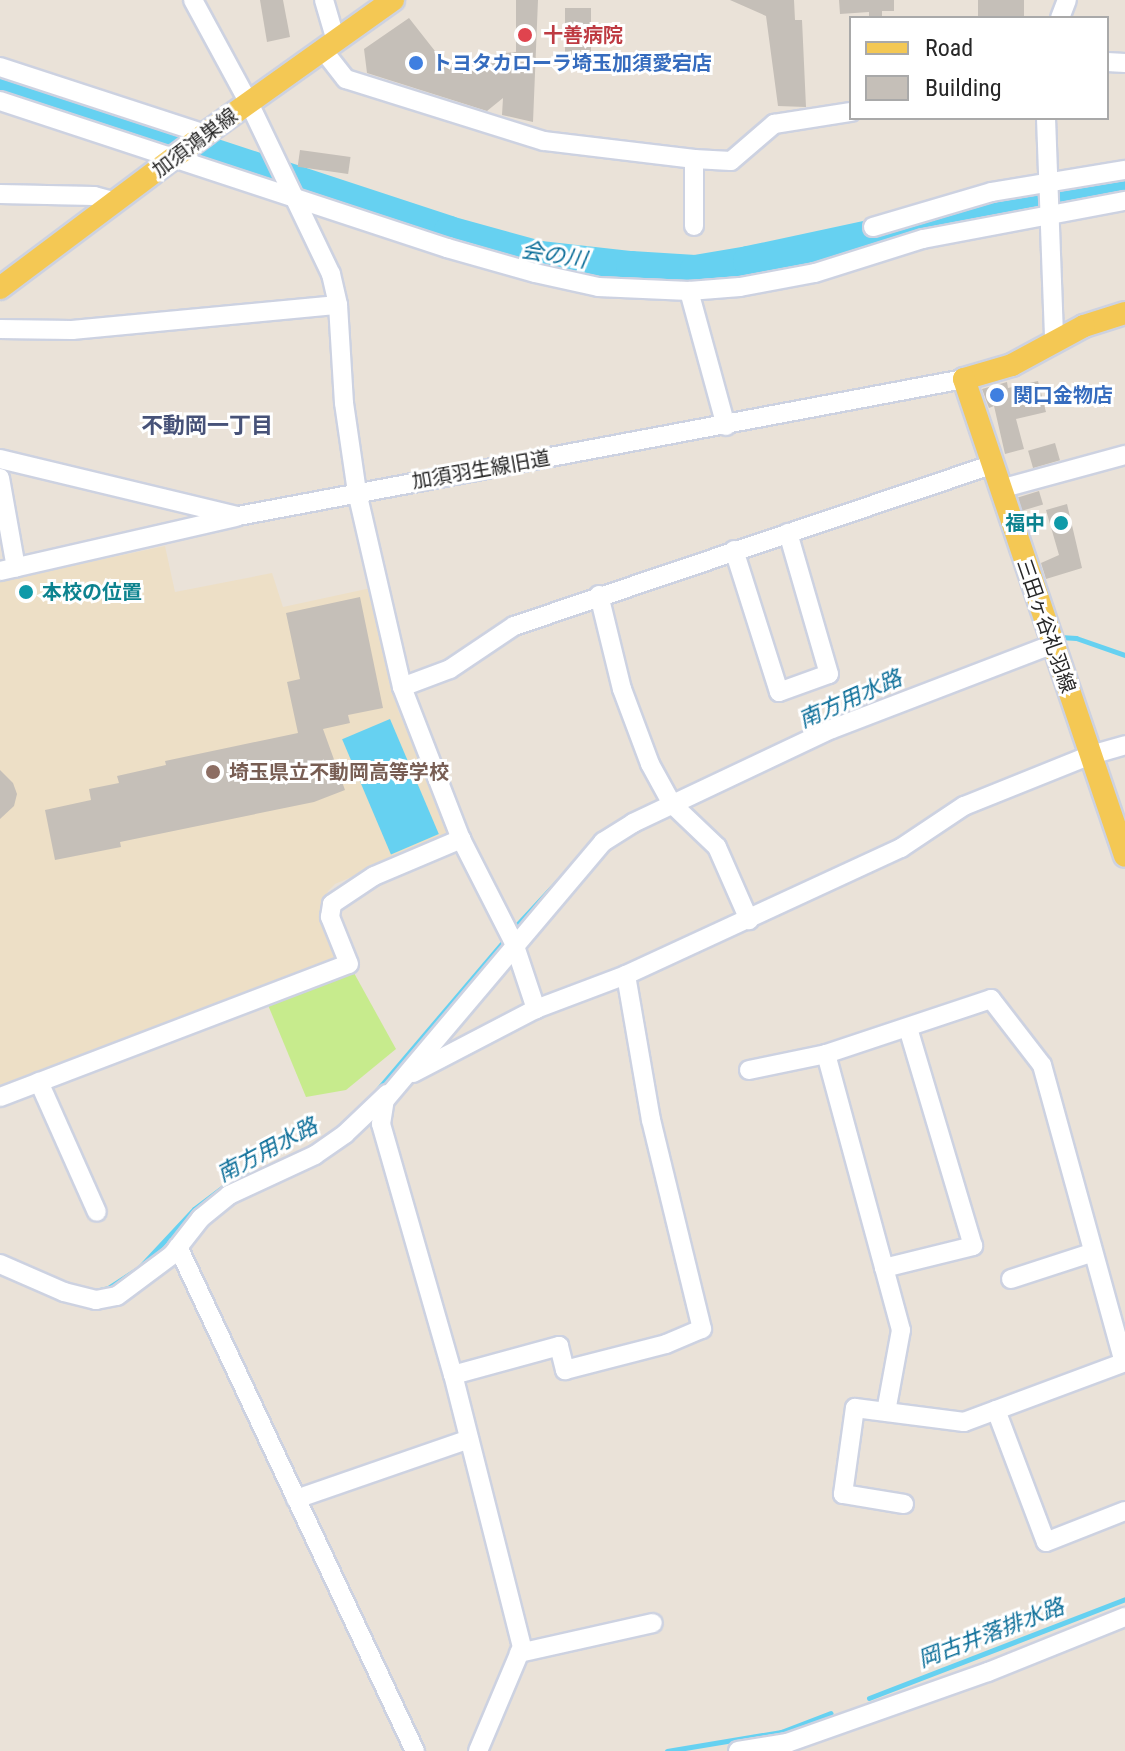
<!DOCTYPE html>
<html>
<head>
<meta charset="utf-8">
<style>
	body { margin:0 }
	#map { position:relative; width:1125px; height:1751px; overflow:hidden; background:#eae2d8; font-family:"Roboto Condensed","Noto Sans JP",sans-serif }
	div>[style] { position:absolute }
	.education>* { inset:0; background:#eddfc6 }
	.pitch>* { inset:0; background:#c7eb8d }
	.water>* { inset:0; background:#66d1f1; transform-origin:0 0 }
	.stream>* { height:5px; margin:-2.5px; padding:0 2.5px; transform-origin:2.5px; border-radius:2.5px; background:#66d1f1 }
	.river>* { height:30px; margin:-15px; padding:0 15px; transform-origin:15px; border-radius:15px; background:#66d1f1 }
	.building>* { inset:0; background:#c5bfb8; transform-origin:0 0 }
	.roads { filter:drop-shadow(2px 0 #cdd2e1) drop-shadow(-2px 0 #cdd2e1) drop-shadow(0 2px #cdd2e1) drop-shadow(0 -2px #cdd2e1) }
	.minor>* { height:18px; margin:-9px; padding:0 9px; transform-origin:9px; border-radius:9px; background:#fff }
	.major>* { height:22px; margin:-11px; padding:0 11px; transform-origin:11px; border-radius:11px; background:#f4c854 }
	.dots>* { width:22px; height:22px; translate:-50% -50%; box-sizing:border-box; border:4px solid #fff; border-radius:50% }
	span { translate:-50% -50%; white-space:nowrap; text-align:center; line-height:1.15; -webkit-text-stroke:6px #fff; paint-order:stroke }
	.health-label { font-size:20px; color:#be3a42; font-weight:700 }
	.left { translate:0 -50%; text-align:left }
	.shop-label { font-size:20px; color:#366cbe; font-weight:700 }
	.street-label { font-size:20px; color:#272727 }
	.culture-label { font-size:20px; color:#0d838f; font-weight:700 }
	.right { translate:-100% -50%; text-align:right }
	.education-label { font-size:20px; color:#785e54; font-weight:700 }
	.water-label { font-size:22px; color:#0a6d98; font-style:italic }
	.neighbourhood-label { font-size:22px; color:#475278; font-weight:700 }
	.legend { position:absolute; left:849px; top:16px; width:260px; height:104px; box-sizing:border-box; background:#fff; border:2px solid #a9a9a9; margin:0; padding:10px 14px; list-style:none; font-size:24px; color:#272727 }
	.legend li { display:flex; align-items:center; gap:16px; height:40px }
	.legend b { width:40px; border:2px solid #a9a9a9 }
</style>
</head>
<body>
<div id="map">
	<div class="education">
		<i style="clip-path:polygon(165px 546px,175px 592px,272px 573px,283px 607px,371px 588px,398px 710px,452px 834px,335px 884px,328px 891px,323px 914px,337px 960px,0 1085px,0 581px)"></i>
	</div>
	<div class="pitch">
		<i style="clip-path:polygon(354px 973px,396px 1049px,346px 1090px,306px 1097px,268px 1005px)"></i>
	</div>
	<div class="water">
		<i style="left:390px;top:719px;width:125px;height:52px;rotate:67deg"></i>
	</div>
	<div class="stream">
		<i style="left:1060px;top:637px;width:16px;rotate:4deg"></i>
		<i style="left:1076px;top:638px;width:52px;rotate:19.1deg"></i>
		<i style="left:515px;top:927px;width:76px;rotate:-47.1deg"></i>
		<i style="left:372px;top:1096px;width:202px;rotate:-49.6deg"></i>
		<i style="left:91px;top:1292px;width:17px;rotate:-13deg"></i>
		<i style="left:108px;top:1288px;width:38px;rotate:-33deg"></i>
		<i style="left:140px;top:1267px;width:79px;rotate:-47deg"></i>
		<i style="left:194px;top:1209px;width:41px;rotate:-37.1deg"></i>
		<i style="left:227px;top:1184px;width:42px;rotate:-22.3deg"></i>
		<i style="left:869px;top:1698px;width:274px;rotate:-21.1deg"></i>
		<i style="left:667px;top:1751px;width:116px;rotate:-9.5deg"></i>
		<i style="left:781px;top:1732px;width:53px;rotate:-20.8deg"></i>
	</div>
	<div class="river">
		<i style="left:0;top:83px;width:473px;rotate:18.2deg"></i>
		<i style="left:449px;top:231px;width:94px;rotate:15.4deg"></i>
		<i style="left:540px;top:256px;width:92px;rotate:6.3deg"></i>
		<i style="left:631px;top:266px;width:64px;rotate:3.6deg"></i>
		<i style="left:695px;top:270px;width:54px;rotate:-9.6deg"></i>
		<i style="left:748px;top:261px;width:386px;rotate:-12.1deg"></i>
	</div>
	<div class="building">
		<i style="clip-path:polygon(260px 0,283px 0,290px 37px,267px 42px)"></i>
		<i style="clip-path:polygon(516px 0,538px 0,533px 122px,502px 115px,503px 98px,487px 111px,367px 73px,364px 49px,409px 18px,442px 60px,486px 71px,487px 55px,516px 52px)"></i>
		<i style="clip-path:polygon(730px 0,794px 0,795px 20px,802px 20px,806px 107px,778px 106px,766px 16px)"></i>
		<i style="clip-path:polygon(839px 0,894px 0,894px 11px,882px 11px,882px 18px,869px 18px,869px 12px,840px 14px)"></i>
		<i style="left:978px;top:0;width:46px;height:18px"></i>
		<i style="left:565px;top:8px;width:26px;height:56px"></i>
		<i style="left:300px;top:150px;width:51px;height:17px;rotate:8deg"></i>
		<i style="clip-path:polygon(1038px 381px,1046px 412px,1016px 419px,1024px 449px,1005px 454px,994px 406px,989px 408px,982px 389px,1007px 382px,1008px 388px)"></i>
		<i style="left:1055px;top:443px;width:18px;height:28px;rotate:74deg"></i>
		<i style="left:1039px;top:491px;width:14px;height:22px;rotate:73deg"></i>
		<i style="clip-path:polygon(1067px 504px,1082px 568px,1046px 579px,1041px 563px,1059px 555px,1046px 510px)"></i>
		<i style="clip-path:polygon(360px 597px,383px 708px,348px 715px,350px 723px,323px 729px,345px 790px,314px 802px,120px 842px,121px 847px,55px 860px,45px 810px,91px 800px,89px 789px,119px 783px,117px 776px,166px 765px,165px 761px,298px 733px,287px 682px,300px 679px,286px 613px)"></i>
		<i style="clip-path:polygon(0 770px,13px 783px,17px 794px,14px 806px,0 819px)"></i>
	</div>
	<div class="roads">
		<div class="minor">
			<i style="left:193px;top:0;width:117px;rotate:61.5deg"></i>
			<i style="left:249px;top:103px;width:190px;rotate:64.4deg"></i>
			<i style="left:331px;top:274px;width:32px;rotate:77deg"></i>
			<i style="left:338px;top:305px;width:98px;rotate:86.5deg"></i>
			<i style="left:344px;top:403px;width:90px;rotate:81.7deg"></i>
			<i style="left:357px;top:492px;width:200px;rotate:77deg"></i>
			<i style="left:402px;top:687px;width:163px;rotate:68.8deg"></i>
			<i style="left:461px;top:839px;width:117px;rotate:63deg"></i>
			<i style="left:514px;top:943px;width:70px;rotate:71.6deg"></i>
			<i style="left:324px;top:0;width:43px;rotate:73.7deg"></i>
			<i style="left:1060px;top:18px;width:19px;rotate:-69deg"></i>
			<i style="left:323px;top:50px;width:37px;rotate:52deg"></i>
			<i style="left:346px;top:79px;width:207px;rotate:17.4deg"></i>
			<i style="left:544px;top:141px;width:151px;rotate:6.8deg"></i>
			<i style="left:1107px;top:62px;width:18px;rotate:3deg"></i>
			<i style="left:0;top:67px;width:216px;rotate:18.1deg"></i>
			<i style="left:0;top:101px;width:471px;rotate:18.2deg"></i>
			<i style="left:447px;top:248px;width:91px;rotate:15.9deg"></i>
			<i style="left:535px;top:273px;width:65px;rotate:12.5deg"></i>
			<i style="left:598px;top:287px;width:91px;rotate:2.5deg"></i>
			<i style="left:689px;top:291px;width:51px;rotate:-4.5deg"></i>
			<i style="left:740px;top:287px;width:76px;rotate:-10.6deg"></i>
			<i style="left:815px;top:273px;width:113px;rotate:-17.5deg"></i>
			<i style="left:923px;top:239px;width:206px;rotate:-10.7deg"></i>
			<i style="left:1046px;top:118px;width:223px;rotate:87.9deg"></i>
			<i style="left:0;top:194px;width:94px;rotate:1.2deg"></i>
			<i style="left:94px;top:196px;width:23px;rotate:15deg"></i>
			<i style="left:694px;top:226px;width:67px;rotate:-90deg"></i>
			<i style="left:694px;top:159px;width:37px;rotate:3deg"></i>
			<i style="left:731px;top:161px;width:57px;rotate:-40.7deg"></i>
			<i style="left:774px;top:124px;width:78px;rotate:-8.9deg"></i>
			<i style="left:873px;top:227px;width:124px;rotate:-16.4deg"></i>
			<i style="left:992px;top:192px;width:135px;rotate:-9.4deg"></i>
			<i style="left:689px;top:291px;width:140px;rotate:74.7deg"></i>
			<i style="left:0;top:329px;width:72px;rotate:0.8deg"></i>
			<i style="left:72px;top:330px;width:267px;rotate:-5.4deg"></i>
			<i style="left:0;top:459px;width:245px;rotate:13.5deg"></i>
			<i style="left:238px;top:516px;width:739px;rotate:-10.69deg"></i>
			<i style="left:0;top:478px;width:91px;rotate:79.9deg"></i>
			<i style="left:1000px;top:489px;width:130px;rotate:-15.2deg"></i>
			<i style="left:734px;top:550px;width:149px;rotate:72.4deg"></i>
			<i style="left:779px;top:692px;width:53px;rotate:-19.8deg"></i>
			<i style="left:829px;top:674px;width:147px;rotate:-106.2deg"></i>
			<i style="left:0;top:571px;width:241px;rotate:-12.9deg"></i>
			<i style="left:599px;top:595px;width:97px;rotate:76.3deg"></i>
			<i style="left:622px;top:689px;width:80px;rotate:69.5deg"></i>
			<i style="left:650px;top:764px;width:46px;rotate:61.2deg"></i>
			<i style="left:672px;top:804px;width:62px;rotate:43.7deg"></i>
			<i style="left:717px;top:847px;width:80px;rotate:66.3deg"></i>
			<i style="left:402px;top:687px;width:51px;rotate:-20.6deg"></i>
			<i style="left:450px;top:669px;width:77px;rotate:-33.9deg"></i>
			<i style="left:514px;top:626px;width:503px;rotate:-18.65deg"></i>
			<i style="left:826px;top:1054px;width:286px;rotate:74.8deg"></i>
			<i style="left:901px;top:1330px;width:83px;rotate:100.4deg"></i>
			<i style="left:749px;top:1070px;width:79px;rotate:-11.7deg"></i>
			<i style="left:826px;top:1054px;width:174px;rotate:-18.4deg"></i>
			<i style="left:991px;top:999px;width:83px;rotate:52.3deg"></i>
			<i style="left:1042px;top:1065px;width:308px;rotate:74.6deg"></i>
			<i style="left:413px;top:1073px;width:139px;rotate:-27.5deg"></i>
			<i style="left:536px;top:1009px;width:96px;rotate:-20.7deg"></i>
			<i style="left:626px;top:975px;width:303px;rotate:-24.8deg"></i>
			<i style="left:901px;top:848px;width:76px;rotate:-33.7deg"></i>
			<i style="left:964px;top:806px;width:137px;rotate:-21.9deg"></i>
			<i style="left:1091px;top:755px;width:35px;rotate:-16deg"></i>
			<i style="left:39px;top:1082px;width:142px;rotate:66deg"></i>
			<i style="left:0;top:1097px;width:373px;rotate:-20.9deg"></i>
			<i style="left:349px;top:964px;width:51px;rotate:-112deg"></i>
			<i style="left:330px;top:917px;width:13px;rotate:-81deg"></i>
			<i style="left:332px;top:904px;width:50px;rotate:-33.7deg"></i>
			<i style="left:374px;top:876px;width:95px;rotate:-23deg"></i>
			<i style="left:178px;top:1247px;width:557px;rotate:64.82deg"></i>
			<i style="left:0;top:1264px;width:70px;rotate:23.6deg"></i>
			<i style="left:64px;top:1292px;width:33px;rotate:14deg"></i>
			<i style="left:96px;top:1300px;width:21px;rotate:-11deg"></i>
			<i style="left:117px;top:1296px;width:69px;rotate:-36.7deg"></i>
			<i style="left:172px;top:1255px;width:47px;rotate:-51.9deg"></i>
			<i style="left:201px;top:1218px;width:36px;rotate:-39deg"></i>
			<i style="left:229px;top:1195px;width:95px;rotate:-24.9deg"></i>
			<i style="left:315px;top:1155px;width:37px;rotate:-35deg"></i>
			<i style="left:345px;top:1134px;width:58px;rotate:-43.6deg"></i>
			<i style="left:884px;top:1268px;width:92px;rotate:-13.9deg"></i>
			<i style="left:973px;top:1246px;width:227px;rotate:-106.6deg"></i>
			<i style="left:1011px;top:1279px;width:84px;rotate:-18deg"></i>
			<i style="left:453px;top:1375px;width:110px;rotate:-15.3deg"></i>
			<i style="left:559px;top:1346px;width:25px;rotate:76deg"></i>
			<i style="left:565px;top:1370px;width:104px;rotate:-14.4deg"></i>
			<i style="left:666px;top:1344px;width:39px;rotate:-23deg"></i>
			<i style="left:702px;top:1329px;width:215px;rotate:-103.7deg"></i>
			<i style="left:651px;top:1120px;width:147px;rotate:-99.8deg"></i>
			<i style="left:996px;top:1410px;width:141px;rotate:69.3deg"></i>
			<i style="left:1046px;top:1542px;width:85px;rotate:-21.4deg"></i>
			<i style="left:296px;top:1499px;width:183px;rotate:-19.1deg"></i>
			<i style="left:904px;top:1504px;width:62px;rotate:-170.7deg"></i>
			<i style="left:843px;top:1494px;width:87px;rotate:-82.1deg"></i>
			<i style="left:855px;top:1408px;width:110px;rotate:7.3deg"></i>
			<i style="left:964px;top:1422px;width:172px;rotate:-20.4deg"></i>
			<i style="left:519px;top:1653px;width:137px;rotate:-12.6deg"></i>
			<i style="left:478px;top:1751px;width:113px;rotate:-67.1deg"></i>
			<i style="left:522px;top:1647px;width:281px;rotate:-104.2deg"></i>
			<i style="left:453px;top:1375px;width:261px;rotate:-106deg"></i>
			<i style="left:381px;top:1124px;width:24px;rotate:-81deg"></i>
			<i style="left:385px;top:1100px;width:338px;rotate:-49.8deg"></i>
			<i style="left:603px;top:842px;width:36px;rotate:-32deg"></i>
			<i style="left:633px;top:823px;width:220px;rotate:-25.3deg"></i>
			<i style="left:832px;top:729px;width:235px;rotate:-21deg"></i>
			<i style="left:738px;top:1751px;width:50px;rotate:-9.3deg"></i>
			<i style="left:787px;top:1743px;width:213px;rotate:-19.5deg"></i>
			<i style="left:988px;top:1672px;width:148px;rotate:-21.9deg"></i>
		</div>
		<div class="major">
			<i style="left:0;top:288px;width:256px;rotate:-36.9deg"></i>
			<i style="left:205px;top:134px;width:231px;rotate:-35.5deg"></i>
			<i style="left:1125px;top:313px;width:43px;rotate:162.4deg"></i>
			<i style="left:1084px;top:326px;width:82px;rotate:151.6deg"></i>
			<i style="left:1012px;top:365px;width:50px;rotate:163.7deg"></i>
			<i style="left:964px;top:379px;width:503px;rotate:71.35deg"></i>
		</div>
	</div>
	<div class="dots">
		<i style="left:525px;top:35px;background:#e0444e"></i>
		<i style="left:416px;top:63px;background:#3f7fe0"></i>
		<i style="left:997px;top:395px;background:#3f7fe0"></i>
		<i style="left:1061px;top:523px;background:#0f9aa8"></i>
		<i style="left:26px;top:592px;background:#0f9aa8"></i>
		<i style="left:213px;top:772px;background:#8d6e63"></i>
	</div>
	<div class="health-label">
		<span class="left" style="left:543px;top:35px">十善病院</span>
	</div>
	<div class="shop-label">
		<span class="left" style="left:432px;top:63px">トヨタカローラ埼玉加須愛宕店</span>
		<span class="left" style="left:1013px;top:395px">関口金物店</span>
	</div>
	<div class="street-label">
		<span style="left:195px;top:143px;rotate:-37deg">加須鴻巣線</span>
		<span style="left:481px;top:470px;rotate:-10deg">加須羽生線旧道</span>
		<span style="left:1046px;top:626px;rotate:71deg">三田ヶ谷礼羽線</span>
	</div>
	<div class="culture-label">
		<span class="right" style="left:1045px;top:523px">福中</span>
		<span class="left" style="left:42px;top:592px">本校の位置</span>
	</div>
	<div class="education-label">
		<span class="left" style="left:229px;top:772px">埼玉県立不動岡高等学校</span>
	</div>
	<div class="water-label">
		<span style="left:554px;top:255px;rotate:9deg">会の川</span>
		<span style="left:850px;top:699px;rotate:-24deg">南方用水路</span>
		<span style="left:267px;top:1150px;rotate:-28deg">南方用水路</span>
		<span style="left:991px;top:1633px;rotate:-21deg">岡古井落排水路</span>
	</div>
	<div class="neighbourhood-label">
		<span style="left:207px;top:426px">不動岡一丁目</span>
	</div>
	<ul class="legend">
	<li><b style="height:10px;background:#f4c854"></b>Road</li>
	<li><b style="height:22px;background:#c5bfb8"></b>Building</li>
	</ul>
</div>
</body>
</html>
